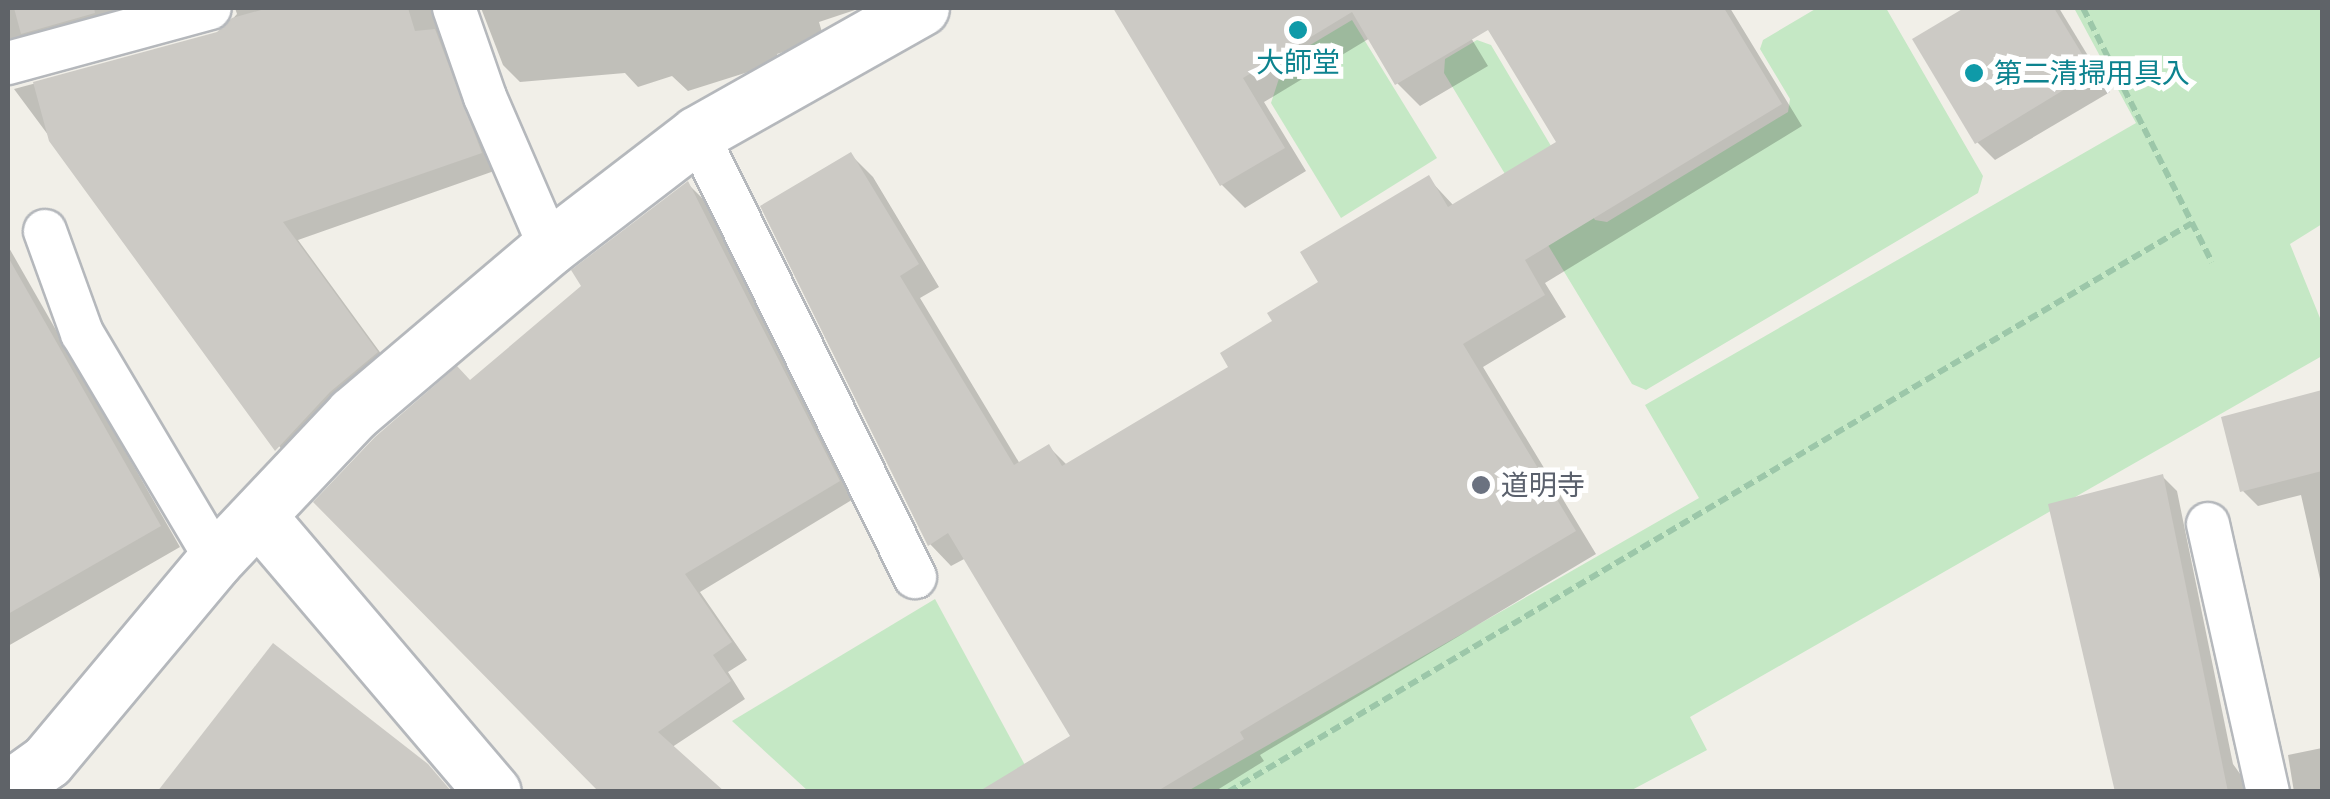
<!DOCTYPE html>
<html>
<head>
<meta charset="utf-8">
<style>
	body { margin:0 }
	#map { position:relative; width:2330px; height:799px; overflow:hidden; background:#f1efe8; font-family:"Public Sans","Noto Sans JP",sans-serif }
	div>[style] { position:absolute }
	.green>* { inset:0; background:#c5e8c5 }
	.shadow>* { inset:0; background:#0003 }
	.building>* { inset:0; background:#cccac5 }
	.path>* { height:6px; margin-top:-3px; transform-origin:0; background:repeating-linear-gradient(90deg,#9cc7a9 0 10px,transparent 0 15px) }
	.roads { filter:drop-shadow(2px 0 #b5b8bc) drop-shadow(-2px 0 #b5b8bc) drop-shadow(0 2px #b5b8bc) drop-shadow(0 -2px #b5b8bc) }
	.lane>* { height:42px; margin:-21px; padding:0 21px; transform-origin:21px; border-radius:21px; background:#fff }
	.street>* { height:55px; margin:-27.5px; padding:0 27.5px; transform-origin:27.5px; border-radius:27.5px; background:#fff }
	.dots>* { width:28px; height:28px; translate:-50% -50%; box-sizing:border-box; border:5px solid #fff; border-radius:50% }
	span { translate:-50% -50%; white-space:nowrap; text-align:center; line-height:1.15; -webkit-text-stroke:10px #fff; paint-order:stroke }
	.culture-label { font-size:28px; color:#0d838f }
	.left { translate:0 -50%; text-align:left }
	.worship-label { font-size:28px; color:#5b616d }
	.frame { position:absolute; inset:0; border:10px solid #5f6368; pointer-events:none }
</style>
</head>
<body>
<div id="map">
	<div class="green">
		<i style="clip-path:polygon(1817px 8px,1886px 8px,1983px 176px,1978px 193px,1646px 390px,1632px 384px,1444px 73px,1445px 59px,1477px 40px,1491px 45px,1595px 220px,1607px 222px,1788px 112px,1790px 99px,1760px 49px,1763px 40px)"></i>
		<i style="clip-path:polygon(2074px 8px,2322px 8px,2322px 224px,2290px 244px,2322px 323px,2322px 356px,1690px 717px,1707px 750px,1630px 791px,1186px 792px,1699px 498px,1645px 405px,2136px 123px)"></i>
		<i style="clip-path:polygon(1352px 20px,1437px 158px,1341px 218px,1271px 103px,1285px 60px)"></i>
		<i style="clip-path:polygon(935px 599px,1039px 791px,808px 791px,732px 721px)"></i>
	</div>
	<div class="shadow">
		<i style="clip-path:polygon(8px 8px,194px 8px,8px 66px)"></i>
		<i style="clip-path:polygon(235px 8px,457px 8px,497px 170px,298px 240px,393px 370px,294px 466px,14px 89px,219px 34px,237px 14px)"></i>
		<i style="clip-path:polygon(481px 8px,861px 8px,819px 22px,824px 39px,777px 54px,780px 62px,688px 91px,672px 76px,638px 87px,625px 73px,520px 82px,503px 65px)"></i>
		<i style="clip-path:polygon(1116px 8px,1453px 8px,1488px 66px,1420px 106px,1397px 83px,1370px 38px,1264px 102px,1306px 171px,1245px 208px,1222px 185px)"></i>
		<i style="clip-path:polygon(1477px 8px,1730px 8px,1802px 126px,1545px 283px,1566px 317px,1483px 367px,1596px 554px,1260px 755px,1264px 761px,1214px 792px,1049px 792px,1073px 737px,966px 558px,951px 566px,930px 544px,851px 155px,873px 177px,939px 287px,920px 298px,1020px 464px,1049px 447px,1068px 466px,1231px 368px,1428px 178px,1454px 206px,1560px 142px)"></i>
		<i style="clip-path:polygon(1969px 8px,2059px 8px,2110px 92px,1995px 160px,1977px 142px,1915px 40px)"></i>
		<i style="clip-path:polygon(688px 184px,705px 201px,855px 498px,700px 592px,747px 660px,728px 672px,745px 699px,604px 792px,470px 383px,584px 286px)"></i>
		<i style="clip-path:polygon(8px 246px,180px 547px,8px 646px,8px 245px)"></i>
		<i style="clip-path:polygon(2322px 393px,2322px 588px,2301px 495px,2258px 506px,2243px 491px,2224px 419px)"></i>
		<i style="clip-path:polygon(2162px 476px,2177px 491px,2233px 764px,2253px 792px,2119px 792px)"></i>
		<i style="clip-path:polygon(2322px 748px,2322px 792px,2294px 792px,2288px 755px)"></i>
	</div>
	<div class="building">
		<i style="clip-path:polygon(14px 8px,94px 8px,95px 13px,21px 34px)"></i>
		<i style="clip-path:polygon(268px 8px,408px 8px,415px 31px,435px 29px,482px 153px,283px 222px,378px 352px,330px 392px,275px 451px,49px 141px,33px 82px,217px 32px,232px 18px)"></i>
		<i style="clip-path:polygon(1113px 8px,1724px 8px,1782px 104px,1525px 260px,1545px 295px,1463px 344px,1576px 531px,1240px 732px,1244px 739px,1156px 792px,978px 792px,1070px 736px,948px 533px,928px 546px,760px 206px,851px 152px,919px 264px,900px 276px,1014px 465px,1049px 444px,1062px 466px,1228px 367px,1220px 353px,1272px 321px,1267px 313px,1318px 282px,1300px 252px,1429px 175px,1448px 207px,1556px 142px,1488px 30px,1395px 85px,1352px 12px,1243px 78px,1285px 148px,1220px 186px)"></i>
		<i style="clip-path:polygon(1964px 8px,2054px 8px,2093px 72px,1975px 144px,1912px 39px)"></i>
		<i style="clip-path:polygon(688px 181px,840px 481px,685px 574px,732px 642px,713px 655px,731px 681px,658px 732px,725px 792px,599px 792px,313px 502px,375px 437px,457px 366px,470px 380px,581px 286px,571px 270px)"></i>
		<i style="clip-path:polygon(8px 257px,161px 526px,8px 614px)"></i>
		<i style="clip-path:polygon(2322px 390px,2322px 471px,2240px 492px,2221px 417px)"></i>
		<i style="clip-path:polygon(2163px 474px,2228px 792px,2115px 792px,2048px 504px)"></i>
		<i style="clip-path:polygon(273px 643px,428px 764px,452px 792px,157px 792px)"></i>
	</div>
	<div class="path">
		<i style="left:2083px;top:8px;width:285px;rotate:63.1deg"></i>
		<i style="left:1228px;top:792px;width:1119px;rotate:-30.55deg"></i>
	</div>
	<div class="roads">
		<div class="lane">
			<i style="left:454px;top:8px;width:94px;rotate:70.8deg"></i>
			<i style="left:485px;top:97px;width:163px;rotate:66.6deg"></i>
			<i style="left:8px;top:63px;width:209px;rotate:-15.2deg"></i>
			<i style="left:697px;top:134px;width:494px;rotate:63.8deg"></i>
			<i style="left:45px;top:231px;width:109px;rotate:70.1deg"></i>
			<i style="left:82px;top:333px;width:263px;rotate:59.3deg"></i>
			<i style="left:2208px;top:524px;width:275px;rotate:77.4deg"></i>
		</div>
		<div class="street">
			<i style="left:258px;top:516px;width:362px;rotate:49.6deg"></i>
			<i style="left:8px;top:789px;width:48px;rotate:-35.7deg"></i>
			<i style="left:47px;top:761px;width:263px;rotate:-50.1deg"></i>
			<i style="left:216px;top:559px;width:199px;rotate:-46.6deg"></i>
			<i style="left:353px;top:414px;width:258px;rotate:-40.3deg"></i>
			<i style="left:550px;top:247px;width:185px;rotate:-37.5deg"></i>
			<i style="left:697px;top:134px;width:257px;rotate:-29.4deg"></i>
		</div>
	</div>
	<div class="dots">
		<i style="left:1298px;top:30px;background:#0f9aa8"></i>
		<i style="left:1974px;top:73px;background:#0f9aa8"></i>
		<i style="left:1481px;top:485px;background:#6b7280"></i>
	</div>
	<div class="culture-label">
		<span style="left:1298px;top:62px">大師堂</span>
		<span class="left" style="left:1994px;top:73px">第二清掃用具入</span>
	</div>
	<div class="worship-label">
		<span class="left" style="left:1501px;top:485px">道明寺</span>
	</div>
	<div class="frame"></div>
</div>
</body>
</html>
